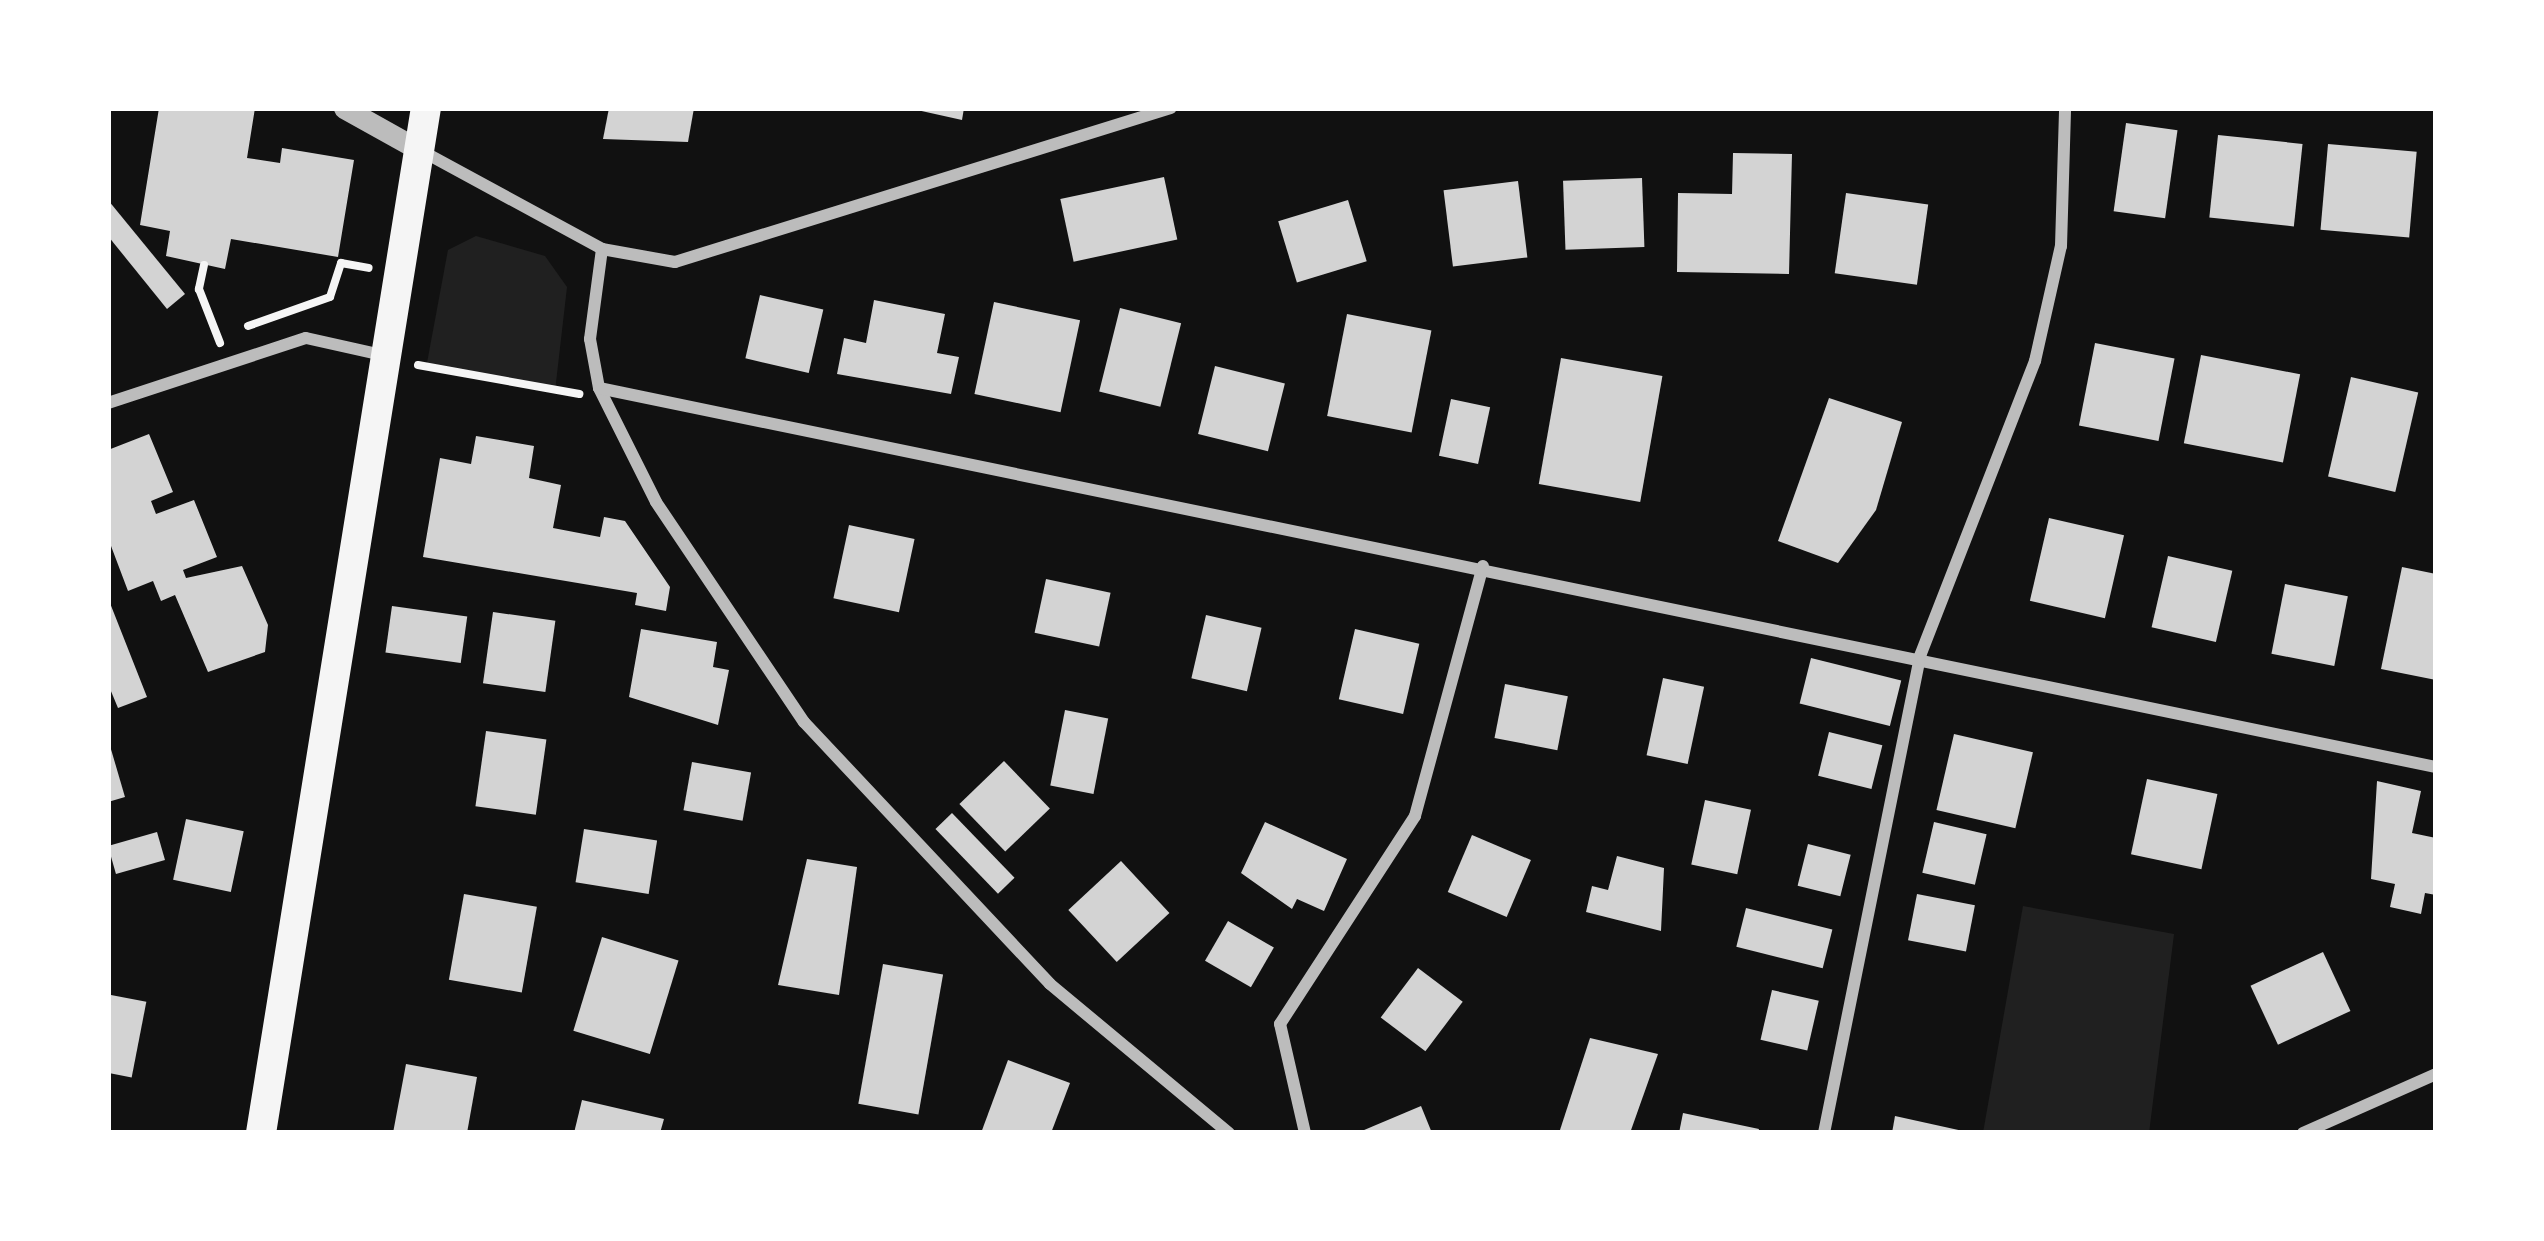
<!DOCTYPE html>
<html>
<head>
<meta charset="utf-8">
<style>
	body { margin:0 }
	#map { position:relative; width:2544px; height:1241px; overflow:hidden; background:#111; font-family:Bitter,serif }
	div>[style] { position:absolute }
	.green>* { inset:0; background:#202020 }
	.building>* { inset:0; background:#d3d3d3; transform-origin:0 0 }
	.path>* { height:8px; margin:-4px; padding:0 4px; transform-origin:4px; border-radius:4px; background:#f5f5f5 }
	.minor>* { height:12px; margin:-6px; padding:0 6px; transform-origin:6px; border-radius:6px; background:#bcbcbc }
	.tertiary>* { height:21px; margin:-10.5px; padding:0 10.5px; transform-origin:10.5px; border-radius:10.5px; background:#bcbcbc }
	.primary>* { height:30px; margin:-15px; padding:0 15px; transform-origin:15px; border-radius:15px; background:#f5f5f5 }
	span { translate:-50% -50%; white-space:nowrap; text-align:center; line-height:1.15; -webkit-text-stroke:9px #fff; paint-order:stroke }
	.frame { position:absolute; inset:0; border:111px solid #fff; pointer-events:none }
</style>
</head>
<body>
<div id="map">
	<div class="green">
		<i style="clip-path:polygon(476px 236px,545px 256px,567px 287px,555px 391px,427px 363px,448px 250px)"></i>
		<i style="clip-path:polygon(2023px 906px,2174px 934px,2149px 1133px,1983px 1133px)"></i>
	</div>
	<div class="building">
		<i style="clip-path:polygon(159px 108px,255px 108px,247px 158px,280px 163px,282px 148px,354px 160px,338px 257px,231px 239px,225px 269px,166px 256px,170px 231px,140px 225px)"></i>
		<i style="clip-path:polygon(609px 108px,694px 108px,688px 142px,603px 139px)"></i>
		<i style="clip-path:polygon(908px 108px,964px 108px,962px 120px)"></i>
		<i style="left:2126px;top:123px;width:52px;height:89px;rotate:8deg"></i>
		<i style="left:2218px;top:135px;width:85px;height:83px;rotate:6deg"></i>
		<i style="left:2328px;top:144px;width:89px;height:86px;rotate:5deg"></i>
		<i style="clip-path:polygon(1733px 153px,1792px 154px,1789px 274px,1677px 272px,1678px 193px,1732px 194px)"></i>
		<i style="left:1164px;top:177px;width:64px;height:106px;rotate:78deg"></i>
		<i style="left:1642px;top:178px;width:69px;height:79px;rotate:88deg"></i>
		<i style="left:1518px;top:181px;width:77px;height:75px;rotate:83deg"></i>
		<i style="left:1846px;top:193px;width:83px;height:81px;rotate:8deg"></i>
		<i style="clip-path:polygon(108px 200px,185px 294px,167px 309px,108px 236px)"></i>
		<i style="left:1348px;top:200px;width:64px;height:73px;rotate:73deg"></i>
		<i style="left:760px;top:295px;width:65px;height:65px;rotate:13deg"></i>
		<i style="clip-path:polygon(874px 300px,945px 314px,937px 353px,959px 357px,951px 394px,837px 374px,844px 338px,866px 343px)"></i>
		<i style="left:994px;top:302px;width:88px;height:94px;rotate:12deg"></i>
		<i style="left:1120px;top:308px;width:63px;height:86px;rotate:14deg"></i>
		<i style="left:1347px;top:314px;width:86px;height:104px;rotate:11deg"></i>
		<i style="left:2095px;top:343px;width:81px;height:84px;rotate:11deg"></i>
		<i style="left:2201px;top:355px;width:101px;height:90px;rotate:11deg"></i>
		<i style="left:1561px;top:358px;width:103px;height:128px;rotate:10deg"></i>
		<i style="left:1215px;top:366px;width:72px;height:70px;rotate:14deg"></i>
		<i style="left:2351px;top:377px;width:69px;height:102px;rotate:13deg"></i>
		<i style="clip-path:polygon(1829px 398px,1902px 422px,1876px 510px,1838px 563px,1778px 541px)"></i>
		<i style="left:1451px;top:399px;width:40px;height:58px;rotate:12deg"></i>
		<i style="clip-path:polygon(149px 434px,173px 492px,151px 501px,156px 514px,194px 500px,217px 557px,183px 570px,186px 578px,242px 566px,268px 625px,265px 652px,208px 672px,175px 595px,161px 601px,153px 581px,128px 591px,108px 538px,108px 450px)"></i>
		<i style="clip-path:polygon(476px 436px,534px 446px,529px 478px,561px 485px,553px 528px,600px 537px,604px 517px,625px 521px,670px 587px,666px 611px,635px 605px,637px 593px,423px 557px,440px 458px,471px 464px)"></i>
		<i style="left:2049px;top:518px;width:77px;height:85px;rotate:13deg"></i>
		<i style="left:849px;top:525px;width:67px;height:75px;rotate:12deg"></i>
		<i style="left:2168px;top:556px;width:66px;height:73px;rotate:13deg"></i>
		<i style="clip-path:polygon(2402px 567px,2436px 574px,2436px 680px,2381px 669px)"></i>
		<i style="left:1046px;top:579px;width:66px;height:55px;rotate:12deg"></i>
		<i style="left:2285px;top:584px;width:64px;height:71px;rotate:11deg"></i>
		<i style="clip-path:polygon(108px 598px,147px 697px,118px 708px,108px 684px)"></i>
		<i style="left:392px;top:606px;width:76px;height:47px;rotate:8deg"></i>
		<i style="left:493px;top:612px;width:63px;height:72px;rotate:8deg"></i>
		<i style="left:1206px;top:615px;width:57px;height:65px;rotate:13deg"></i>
		<i style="clip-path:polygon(641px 629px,717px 642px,713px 667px,729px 670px,718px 725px,629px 697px)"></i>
		<i style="left:1355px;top:629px;width:66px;height:72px;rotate:13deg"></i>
		<i style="left:1811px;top:658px;width:93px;height:47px;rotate:14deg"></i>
		<i style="left:1663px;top:678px;width:42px;height:79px;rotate:12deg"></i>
		<i style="left:1505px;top:684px;width:64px;height:55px;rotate:11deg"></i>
		<i style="left:1065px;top:710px;width:44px;height:77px;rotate:11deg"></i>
		<i style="left:486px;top:731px;width:61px;height:76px;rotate:8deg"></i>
		<i style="left:1829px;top:732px;width:55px;height:45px;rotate:14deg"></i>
		<i style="left:1954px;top:734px;width:81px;height:78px;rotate:13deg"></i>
		<i style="clip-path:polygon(108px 739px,125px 797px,108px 802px)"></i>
		<i style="left:1004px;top:761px;width:66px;height:62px;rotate:46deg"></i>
		<i style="left:692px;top:762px;width:60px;height:49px;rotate:10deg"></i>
		<i style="left:2147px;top:779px;width:72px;height:77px;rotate:12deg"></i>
		<i style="clip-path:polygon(2377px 781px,2421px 791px,2412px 833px,2436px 838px,2436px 895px,2425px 893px,2421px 914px,2390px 907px,2395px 884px,2371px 879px)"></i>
		<i style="left:1705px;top:800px;width:47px;height:66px;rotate:12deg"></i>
		<i style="left:952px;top:813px;width:90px;height:23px;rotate:46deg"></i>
		<i style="left:186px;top:819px;width:59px;height:62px;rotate:12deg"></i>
		<i style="clip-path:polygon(1265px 822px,1347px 859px,1324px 911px,1297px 899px,1292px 909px,1241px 873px)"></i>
		<i style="left:1934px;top:822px;width:54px;height:52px;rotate:13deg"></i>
		<i style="left:584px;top:829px;width:74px;height:54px;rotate:9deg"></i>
		<i style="left:157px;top:832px;width:29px;height:51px;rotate:74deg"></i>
		<i style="left:1472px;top:835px;width:64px;height:62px;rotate:23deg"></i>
		<i style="left:1808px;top:844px;width:44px;height:43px;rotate:14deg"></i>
		<i style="clip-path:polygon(1617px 856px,1664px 868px,1661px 931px,1586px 912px,1592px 886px,1608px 890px)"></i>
		<i style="clip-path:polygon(807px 859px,857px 867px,839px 995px,778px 985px)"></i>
		<i style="left:1121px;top:861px;width:71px;height:72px;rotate:47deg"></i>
		<i style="left:464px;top:894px;width:74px;height:87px;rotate:10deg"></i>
		<i style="left:1917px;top:894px;width:59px;height:47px;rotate:11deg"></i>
		<i style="left:1746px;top:908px;width:89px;height:40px;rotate:14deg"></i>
		<i style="left:1228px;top:921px;width:53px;height:46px;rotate:30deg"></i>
		<i style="left:602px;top:937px;width:80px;height:98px;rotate:17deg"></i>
		<i style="left:2323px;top:952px;width:65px;height:80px;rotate:65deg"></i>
		<i style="left:883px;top:964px;width:61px;height:142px;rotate:10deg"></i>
		<i style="left:1418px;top:968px;width:56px;height:62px;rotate:37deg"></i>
		<i style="left:1772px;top:990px;width:48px;height:51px;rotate:13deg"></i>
		<i style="left:111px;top:995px;width:36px;height:77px;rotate:11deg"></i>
		<i style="clip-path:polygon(1590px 1038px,1658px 1054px,1630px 1133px,1559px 1133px)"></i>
		<i style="clip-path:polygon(1008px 1060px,1070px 1083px,1051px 1133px,981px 1133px)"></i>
		<i style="clip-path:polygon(406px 1064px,477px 1077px,467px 1133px,393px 1133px)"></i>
		<i style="clip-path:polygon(582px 1100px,664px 1119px,660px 1133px,574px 1133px)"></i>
		<i style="clip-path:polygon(1421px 1106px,1432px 1133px,1357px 1133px)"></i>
		<i style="clip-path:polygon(1683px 1113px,1759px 1129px,1758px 1133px,1679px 1133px)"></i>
		<i style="clip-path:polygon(1895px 1116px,1963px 1131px,1963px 1133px,1892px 1133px)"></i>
	</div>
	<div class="path">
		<i style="left:204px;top:265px;width:25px;rotate:102deg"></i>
		<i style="left:199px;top:289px;width:58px;rotate:68.7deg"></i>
		<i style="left:248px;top:326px;width:87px;rotate:-19.5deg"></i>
		<i style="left:330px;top:297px;width:36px;rotate:-72deg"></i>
		<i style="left:341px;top:263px;width:28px;rotate:10deg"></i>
		<i style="left:418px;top:365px;width:164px;rotate:10.2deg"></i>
	</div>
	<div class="minor">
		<i style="left:420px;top:150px;width:207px;rotate:28.5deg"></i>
		<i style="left:602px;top:249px;width:74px;rotate:10.1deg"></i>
		<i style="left:675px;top:262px;width:519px;rotate:-17.25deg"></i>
		<i style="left:602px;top:249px;width:91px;rotate:97.6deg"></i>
		<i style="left:590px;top:339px;width:50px;rotate:79.6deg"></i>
		<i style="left:599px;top:388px;width:127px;rotate:63.4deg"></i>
		<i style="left:656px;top:502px;width:265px;rotate:56.1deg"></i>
		<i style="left:804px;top:722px;width:359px;rotate:46.8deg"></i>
		<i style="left:1050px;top:984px;width:233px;rotate:39.8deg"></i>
		<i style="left:599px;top:388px;width:1876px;rotate:11.66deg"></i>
		<i style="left:108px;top:403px;width:208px;rotate:-18.2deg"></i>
		<i style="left:306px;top:338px;width:78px;rotate:12.6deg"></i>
		<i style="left:1305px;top:1133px;width:112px;rotate:-102.9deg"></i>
		<i style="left:1280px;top:1024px;width:248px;rotate:-57deg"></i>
		<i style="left:1415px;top:816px;width:259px;rotate:-74.8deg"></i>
		<i style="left:1824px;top:1133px;width:487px;rotate:-78.6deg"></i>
		<i style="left:1920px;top:656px;width:317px;rotate:-68.7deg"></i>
		<i style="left:2035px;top:361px;width:118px;rotate:-77.3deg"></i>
		<i style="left:2061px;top:246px;width:138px;rotate:-88.3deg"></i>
		<i style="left:2303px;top:1133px;width:145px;rotate:-23.9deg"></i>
	</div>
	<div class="tertiary">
		<i style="left:344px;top:108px;width:86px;rotate:29.2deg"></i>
	</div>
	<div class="primary">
		<i style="left:261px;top:1133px;width:1038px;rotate:-80.86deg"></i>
	</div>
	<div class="frame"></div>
</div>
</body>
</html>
